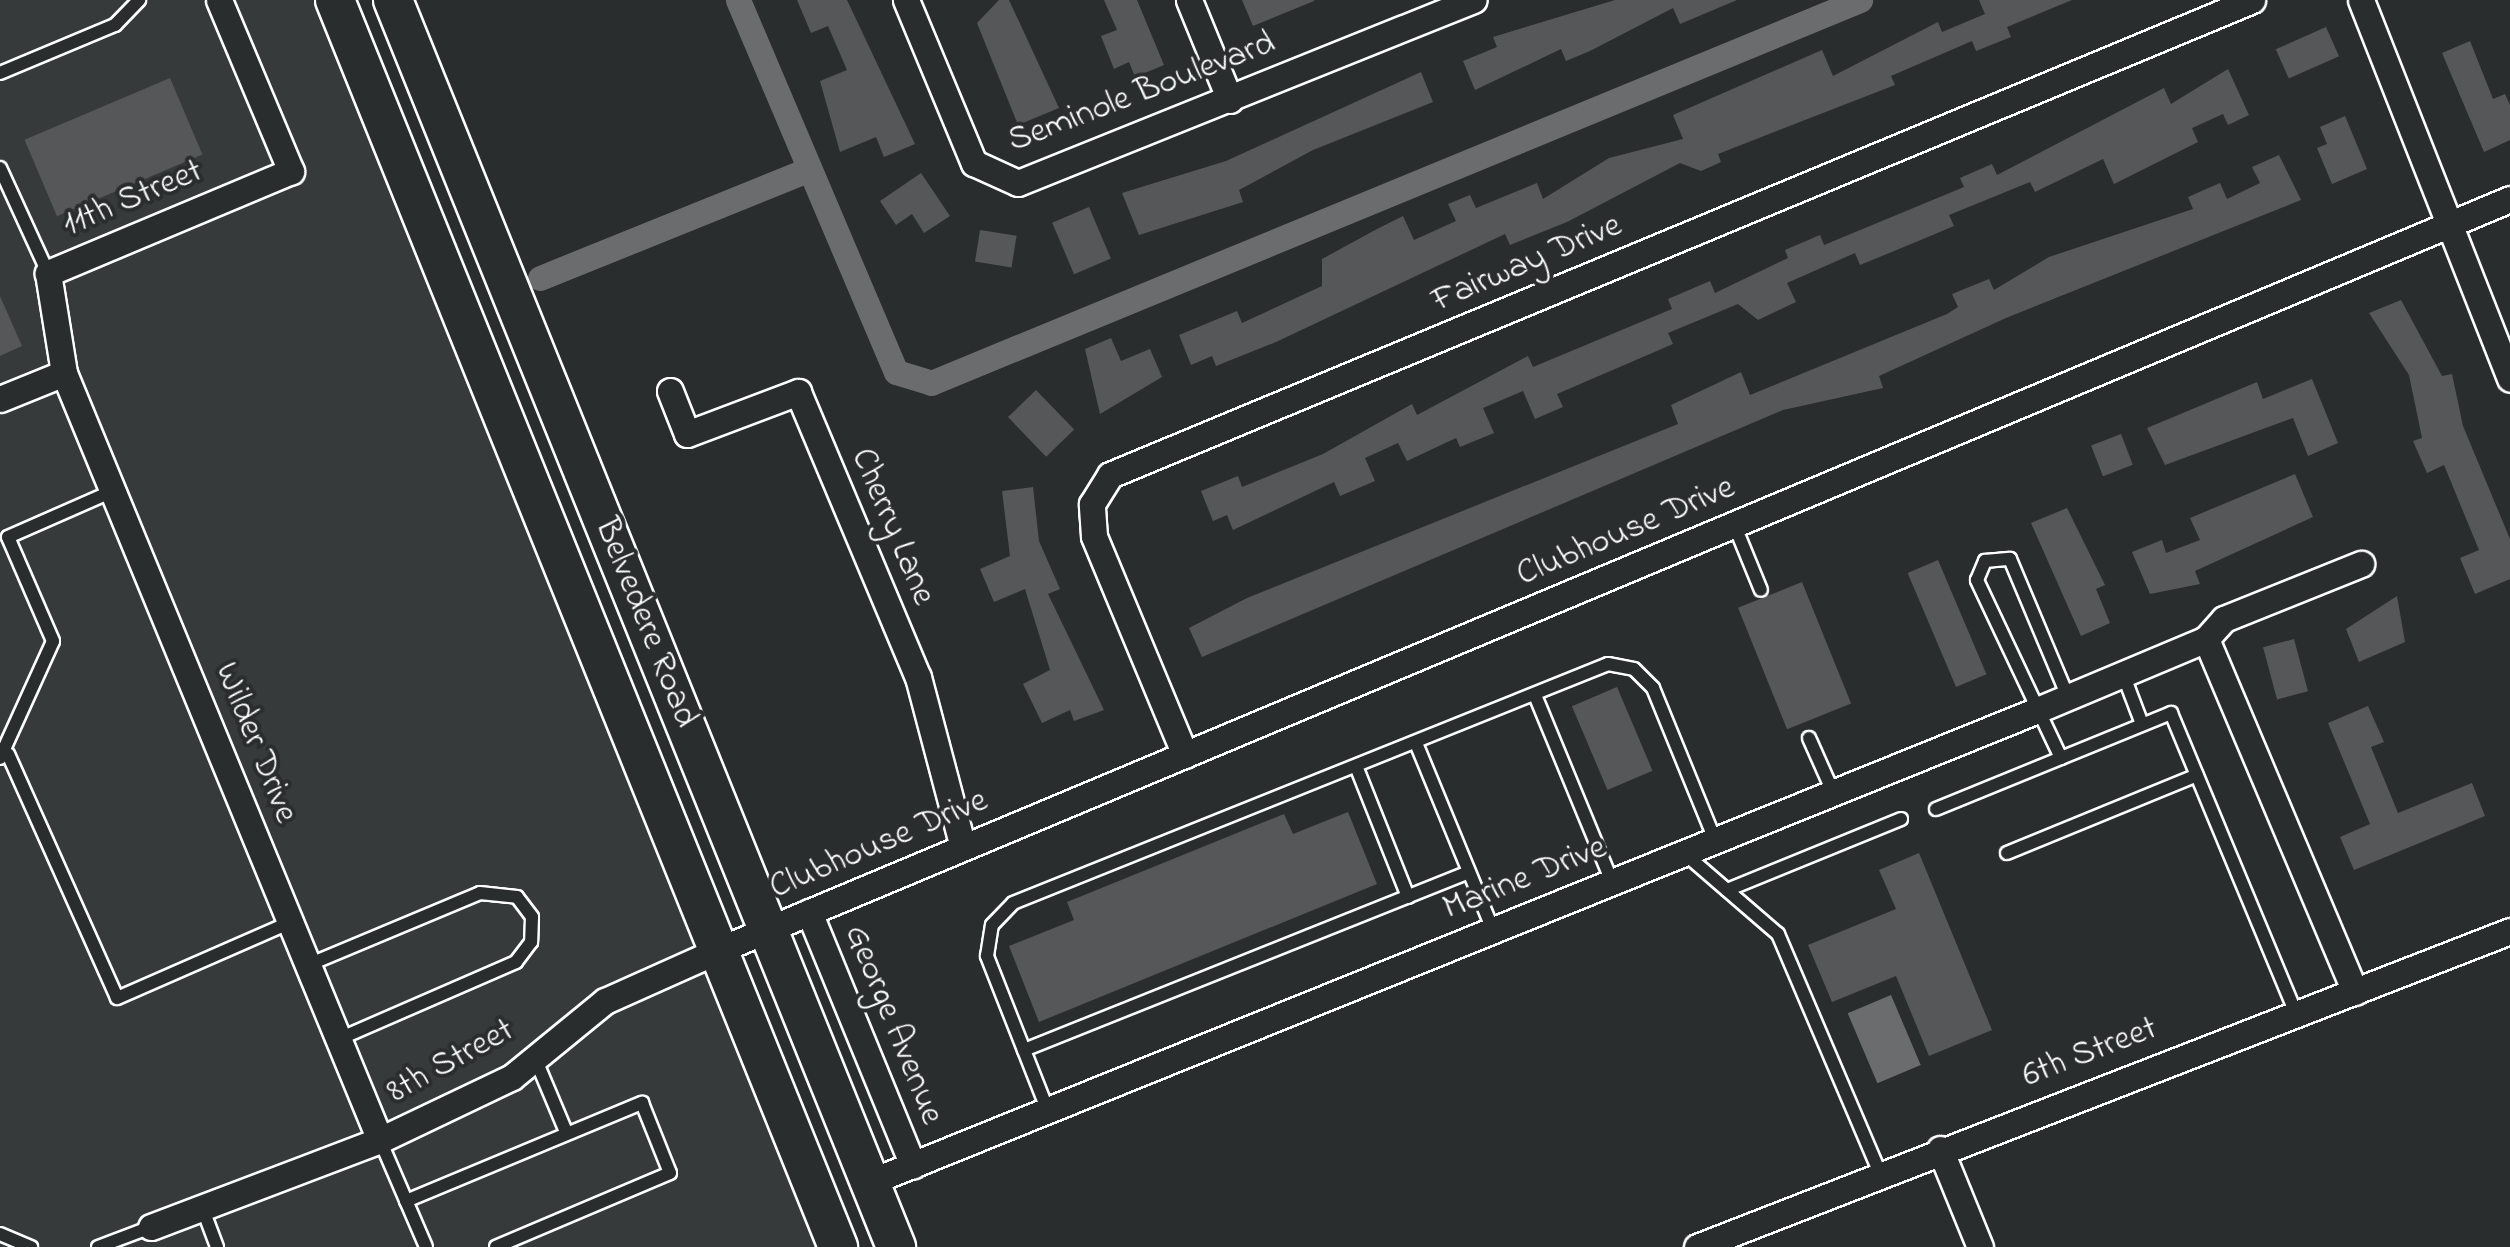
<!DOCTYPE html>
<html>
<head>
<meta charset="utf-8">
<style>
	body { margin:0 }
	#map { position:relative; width:2510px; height:1247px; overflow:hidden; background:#2a2d2e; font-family:"Indie Flower",sans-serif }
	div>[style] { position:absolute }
	.built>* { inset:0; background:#373a3b }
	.water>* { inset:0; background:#6a6c6d; transform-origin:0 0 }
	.canal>* { height:25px; margin:-12.5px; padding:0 12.5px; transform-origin:12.5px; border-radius:12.5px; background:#6a6c6d }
	.building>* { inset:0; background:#555758; transform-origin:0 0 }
	.roads { filter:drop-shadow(2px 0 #fff) drop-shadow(-2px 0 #fff) drop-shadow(0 2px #fff) drop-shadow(0 -2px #fff) }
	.service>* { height:12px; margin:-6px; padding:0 6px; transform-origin:6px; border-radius:6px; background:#2a2d2e }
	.minor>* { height:25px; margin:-12.5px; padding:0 12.5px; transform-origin:12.5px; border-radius:12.5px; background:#2a2d2e }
	.primary>* { height:38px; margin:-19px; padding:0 19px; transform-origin:19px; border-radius:19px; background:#2a2d2e }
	span { translate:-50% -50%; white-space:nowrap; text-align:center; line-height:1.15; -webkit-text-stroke:8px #2a2d2e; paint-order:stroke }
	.street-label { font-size:35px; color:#fff }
</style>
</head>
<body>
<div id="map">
	<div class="built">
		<i style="clip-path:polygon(0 0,313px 0,816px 1247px,0 1247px)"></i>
	</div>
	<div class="water">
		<i style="left:1891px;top:995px;width:76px;height:47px;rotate:67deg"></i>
	</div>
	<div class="canal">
		<i style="left:738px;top:0;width:404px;rotate:67deg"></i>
		<i style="left:896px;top:372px;width:37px;rotate:17deg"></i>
		<i style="left:931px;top:383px;width:1005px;rotate:-22.4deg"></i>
		<i style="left:540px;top:278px;width:288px;rotate:-22deg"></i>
	</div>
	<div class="building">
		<i style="clip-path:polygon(797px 0,847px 0,915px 144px,884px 157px,876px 137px,840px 152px,820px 81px,847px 70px,828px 26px,811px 33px)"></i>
		<i style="clip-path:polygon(999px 0,1009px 0,1059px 108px,1018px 125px,977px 23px)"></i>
		<i style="clip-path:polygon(1104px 0,1137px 0,1164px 65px,1135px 77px,1129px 62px,1114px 69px,1101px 36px,1117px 30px)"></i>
		<i style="clip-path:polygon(1242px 0,1314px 0,1314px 1px,1253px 26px)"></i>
		<i style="clip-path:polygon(1615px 0,1737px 0,1680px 24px,1673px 8px,1590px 51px,1566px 61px,1561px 49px,1475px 90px,1463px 61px,1497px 47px,1493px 37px)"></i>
		<i style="clip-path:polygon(1979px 0,2072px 0,2007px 27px,2011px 37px,1976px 51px,1972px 41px,1891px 76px,1895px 85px,1718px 154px,1721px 162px,1701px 171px,1680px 163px,1567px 222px,1510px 245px,1505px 234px,1276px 342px,1216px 366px,1212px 356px,1191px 365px,1179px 335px,1237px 311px,1242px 323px,1322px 286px,1322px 259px,1377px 229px,1403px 216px,1414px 240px,1456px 221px,1448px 204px,1470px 195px,1476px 208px,1537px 183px,1543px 199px,1609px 158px,1683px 139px,1673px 115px,1822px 50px,1833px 76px,1938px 22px,1942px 32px,1985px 14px)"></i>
		<i style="left:2326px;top:27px;width:32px;height:55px;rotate:66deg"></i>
		<i style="clip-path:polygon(2470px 41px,2493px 99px,2505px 94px,2510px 105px,2510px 140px,2484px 152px,2442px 53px)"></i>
		<i style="clip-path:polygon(2228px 69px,2249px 115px,2228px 125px,2223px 114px,2192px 128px,2198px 142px,2114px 184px,2103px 159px,2035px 192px,2030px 182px,1949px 215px,1954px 226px,1916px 242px,1860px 265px,1855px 253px,1787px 283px,1796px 302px,1758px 320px,1738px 304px,1668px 333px,1673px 344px,1557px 394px,1563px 407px,1535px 419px,1523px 391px,1483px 408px,1494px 433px,1460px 447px,1456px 438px,1407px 461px,1398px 443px,1365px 458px,1375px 481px,1340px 496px,1334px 482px,1233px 530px,1227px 515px,1213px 521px,1201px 491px,1238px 476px,1242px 487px,1323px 454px,1412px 404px,1417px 415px,1528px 356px,1533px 367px,1672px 309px,1668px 299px,1710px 281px,1715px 293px,1788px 258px,1785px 250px,1820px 235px,1824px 245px,1964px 187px,1960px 178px,1992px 164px,1997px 175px,2164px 88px,2171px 104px)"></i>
		<i style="clip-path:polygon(1421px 72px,1433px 102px,1313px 150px,1239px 190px,1243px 202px,1139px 235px,1122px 193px,1226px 161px)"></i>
		<i style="left:170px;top:78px;width:83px;height:158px;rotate:67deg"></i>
		<i style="clip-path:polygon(2345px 116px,2367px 169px,2332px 184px,2317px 148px,2327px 144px,2320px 127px)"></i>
		<i style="clip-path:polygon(2279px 155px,2301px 200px,2006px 318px,1879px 376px,1883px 388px,1783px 410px,1202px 657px,1189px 628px,1247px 598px,1678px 424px,1671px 405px,1741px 372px,1750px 395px,1947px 314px,1958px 307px,1952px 294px,1989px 279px,1994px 290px,2049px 257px,2193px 209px,2188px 197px,2220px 183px,2227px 199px,2260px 183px,2252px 167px)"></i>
		<i style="clip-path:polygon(921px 173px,950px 216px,924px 233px,912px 214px,896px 225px,880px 201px)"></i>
		<i style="left:1089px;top:207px;width:56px;height:40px;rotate:67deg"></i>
		<i style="left:980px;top:230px;width:37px;height:32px;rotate:9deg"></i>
		<i style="clip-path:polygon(0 296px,22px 346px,0 356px)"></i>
		<i style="clip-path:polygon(2401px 300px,2442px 376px,2452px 374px,2463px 426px,2510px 539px,2510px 579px,2475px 594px,2460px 558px,2479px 550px,2444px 465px,2427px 473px,2413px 441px,2422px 438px,2409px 375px,2369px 313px)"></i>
		<i style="clip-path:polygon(1111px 338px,1121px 361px,1150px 349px,1162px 377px,1100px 414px,1085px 349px)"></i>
		<i style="clip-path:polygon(2312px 379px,2338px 443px,2308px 456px,2293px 418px,2165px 465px,2147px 428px,2257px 382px,2263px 399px)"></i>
		<i style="left:1036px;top:390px;width:55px;height:39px;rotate:46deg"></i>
		<i style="left:2121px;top:434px;width:33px;height:32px;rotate:69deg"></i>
		<i style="clip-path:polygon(2295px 474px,2313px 517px,2195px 571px,2200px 584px,2150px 594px,2132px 552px,2162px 540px,2166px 553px,2200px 540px,2190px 518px)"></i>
		<i style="clip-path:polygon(1033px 487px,1039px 541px,1060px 589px,1048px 594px,1104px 710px,1074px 721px,1070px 710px,1042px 723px,1023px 684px,1050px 670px,1025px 589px,994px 602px,980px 569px,1010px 556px,1002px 491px)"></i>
		<i style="clip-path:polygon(2067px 508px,2105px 585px,2096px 589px,2110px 623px,2081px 636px,2031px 523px)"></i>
		<i style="left:1938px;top:560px;width:124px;height:33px;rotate:67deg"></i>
		<i style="left:1802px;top:582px;width:131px;height:69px;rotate:68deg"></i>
		<i style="clip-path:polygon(2397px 596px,2405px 642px,2359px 662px,2346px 629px)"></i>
		<i style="left:2294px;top:639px;width:54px;height:32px;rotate:75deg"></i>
		<i style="left:1617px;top:687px;width:91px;height:49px;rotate:67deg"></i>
		<i style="clip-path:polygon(2368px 706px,2384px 742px,2371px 747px,2398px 813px,2472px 783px,2485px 816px,2354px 870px,2340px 837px,2370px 824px,2328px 723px)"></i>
		<i style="clip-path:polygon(1348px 812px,1377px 884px,1039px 1022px,1009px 946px,1074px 920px,1067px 902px,1284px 814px,1293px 834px)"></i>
		<i style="clip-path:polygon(1919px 853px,1992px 1030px,1929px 1056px,1896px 976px,1832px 1002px,1808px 945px,1896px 909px,1879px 870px)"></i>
	</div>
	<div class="roads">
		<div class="service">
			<i style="left:0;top:73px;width:125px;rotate:-22.7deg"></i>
			<i style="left:115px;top:25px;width:35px;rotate:-46deg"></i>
			<i style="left:0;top:168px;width:115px;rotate:65.4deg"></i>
			<i style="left:1734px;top:524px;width:71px;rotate:67.8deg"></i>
			<i style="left:2123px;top:674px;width:53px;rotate:69.2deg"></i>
			<i style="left:1535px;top:695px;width:202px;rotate:67.6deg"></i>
			<i style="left:1809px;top:738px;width:59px;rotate:66deg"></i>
			<i style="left:1416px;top:743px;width:202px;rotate:67.6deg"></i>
			<i style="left:8px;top:754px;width:267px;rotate:65.9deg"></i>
			<i style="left:117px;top:998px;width:190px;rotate:-23.6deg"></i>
			<i style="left:0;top:758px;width:128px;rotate:-65.6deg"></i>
			<i style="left:53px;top:641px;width:113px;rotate:-113.4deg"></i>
			<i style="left:8px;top:537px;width:115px;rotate:-23.7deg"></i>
			<i style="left:2061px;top:758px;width:197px;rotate:-115.3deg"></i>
			<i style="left:1977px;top:580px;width:21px;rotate:-67deg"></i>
			<i style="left:1985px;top:561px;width:25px;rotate:-5deg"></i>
			<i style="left:2010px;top:559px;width:150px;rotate:67.2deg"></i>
			<i style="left:1356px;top:766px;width:141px;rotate:68.3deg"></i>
			<i style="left:1936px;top:809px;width:254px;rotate:-22.2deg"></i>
			<i style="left:2171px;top:713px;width:325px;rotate:67.4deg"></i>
			<i style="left:1684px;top:853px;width:124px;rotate:40.8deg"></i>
			<i style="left:1778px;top:934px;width:258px;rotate:66.9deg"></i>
			<i style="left:2007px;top:853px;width:205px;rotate:-22.3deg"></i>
			<i style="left:1727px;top:890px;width:188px;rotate:-22.2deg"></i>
			<i style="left:308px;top:965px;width:186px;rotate:-22.7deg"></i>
			<i style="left:480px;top:893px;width:37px;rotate:6deg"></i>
			<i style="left:517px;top:897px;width:25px;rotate:53deg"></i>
			<i style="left:532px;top:917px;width:25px;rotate:92deg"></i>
			<i style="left:531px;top:942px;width:25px;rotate:127deg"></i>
			<i style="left:516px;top:962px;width:193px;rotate:156.5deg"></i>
			<i style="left:1024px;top:1050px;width:479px;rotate:-21.8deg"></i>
			<i style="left:535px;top:1058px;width:82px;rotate:67.2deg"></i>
			<i style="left:1048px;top:1111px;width:167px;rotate:-111.5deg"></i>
			<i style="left:987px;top:956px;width:31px;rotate:-81deg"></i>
			<i style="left:992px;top:925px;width:30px;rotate:-46deg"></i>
			<i style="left:1013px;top:903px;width:641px;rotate:-21.88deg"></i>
			<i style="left:1608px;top:664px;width:26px;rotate:11deg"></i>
			<i style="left:1634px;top:669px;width:27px;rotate:45deg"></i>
			<i style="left:1653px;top:688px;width:164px;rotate:67.8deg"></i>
			<i style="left:380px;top:1140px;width:116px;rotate:66.7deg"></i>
			<i style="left:406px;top:1201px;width:256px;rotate:-22.6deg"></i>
			<i style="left:642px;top:1103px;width:75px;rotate:68.2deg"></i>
			<i style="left:670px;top:1173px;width:189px;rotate:157deg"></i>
			<i style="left:202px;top:1207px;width:43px;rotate:69.4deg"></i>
			<i style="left:0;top:1234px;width:34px;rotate:23deg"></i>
			<i style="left:98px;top:1247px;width:57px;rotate:-20.7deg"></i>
		</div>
		<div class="minor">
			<i style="left:219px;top:0;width:186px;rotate:67.2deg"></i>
			<i style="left:291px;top:171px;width:264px;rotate:157.2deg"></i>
			<i style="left:48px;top:273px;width:101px;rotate:80.9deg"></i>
			<i style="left:64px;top:373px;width:830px;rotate:67.61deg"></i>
			<i style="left:906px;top:0;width:177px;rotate:67.4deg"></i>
			<i style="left:974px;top:163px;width:48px;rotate:24.4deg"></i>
			<i style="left:1018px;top:183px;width:491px;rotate:-21.9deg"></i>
			<i style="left:1189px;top:0;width:108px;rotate:67.7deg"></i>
			<i style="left:2361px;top:0;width:407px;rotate:68.5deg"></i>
			<i style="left:670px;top:391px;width:46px;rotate:68.4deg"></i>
			<i style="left:687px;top:434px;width:119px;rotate:-20.7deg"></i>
			<i style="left:798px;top:392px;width:309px;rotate:67.2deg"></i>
			<i style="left:918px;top:677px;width:176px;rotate:75.2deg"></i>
			<i style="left:0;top:399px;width:69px;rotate:-22.1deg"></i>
			<i style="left:2206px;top:639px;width:383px;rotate:67.1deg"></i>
			<i style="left:1185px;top:755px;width:237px;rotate:-112.6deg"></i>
			<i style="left:1094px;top:536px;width:32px;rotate:-94deg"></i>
			<i style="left:1092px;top:504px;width:34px;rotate:-58deg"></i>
			<i style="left:1110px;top:475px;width:1237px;rotate:-22.58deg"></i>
			<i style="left:809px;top:912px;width:274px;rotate:67.7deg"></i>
			<i style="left:1940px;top:1149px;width:106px;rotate:67.8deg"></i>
			<i style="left:870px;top:1182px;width:1257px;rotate:-22.01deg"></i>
			<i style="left:2035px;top:711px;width:186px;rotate:-22.8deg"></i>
			<i style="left:2206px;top:639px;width:27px;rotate:-48deg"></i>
			<i style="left:2224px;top:619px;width:148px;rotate:-21.9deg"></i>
			<i style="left:151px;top:1227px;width:245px;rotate:-20.8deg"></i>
			<i style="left:380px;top:1140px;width:146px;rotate:-25.5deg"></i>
			<i style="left:512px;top:1077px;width:120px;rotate:-39.3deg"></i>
			<i style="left:605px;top:1001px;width:125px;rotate:-24.1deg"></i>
			<i style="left:719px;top:950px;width:1942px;rotate:-22.75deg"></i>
			<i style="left:1697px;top:1247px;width:872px;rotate:-21.24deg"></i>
		</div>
		<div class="primary">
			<i style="left:335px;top:0;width:1345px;rotate:68.03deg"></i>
			<i style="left:393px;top:0;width:1345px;rotate:68.03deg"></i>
		</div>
	</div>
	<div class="street-label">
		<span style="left:1142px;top:93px;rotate:-21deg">Seminole Boulevard</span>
		<span style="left:133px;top:199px;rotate:-23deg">11th Street</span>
		<span style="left:1527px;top:264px;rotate:-23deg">Fairway Drive</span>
		<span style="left:892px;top:527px;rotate:67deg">Cherry Lane</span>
		<span style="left:1626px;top:532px;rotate:-23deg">Clubhouse Drive</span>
		<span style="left:645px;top:623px;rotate:68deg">Belvedere Road</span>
		<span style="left:255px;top:743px;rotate:68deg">Wilder Drive</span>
		<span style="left:879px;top:845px;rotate:-23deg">Clubhouse Drive</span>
		<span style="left:1525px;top:879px;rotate:-22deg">Marine Drive</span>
		<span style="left:893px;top:1025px;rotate:68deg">George Avenue</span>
		<span style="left:2090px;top:1053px;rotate:-21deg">6th Street</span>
		<span style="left:451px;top:1062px;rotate:-29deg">8th Street</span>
	</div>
</div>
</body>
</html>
